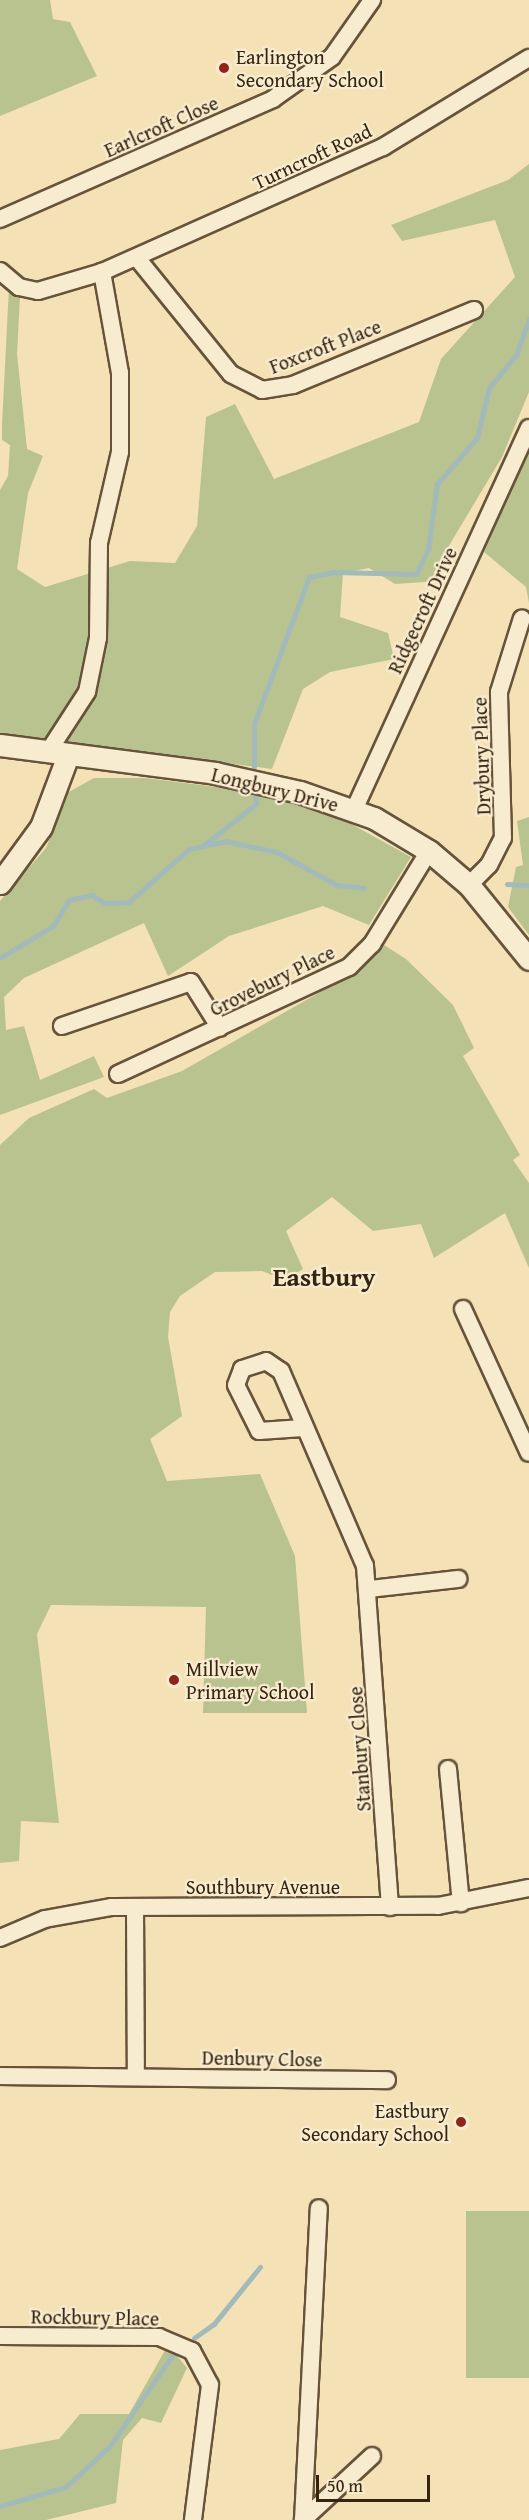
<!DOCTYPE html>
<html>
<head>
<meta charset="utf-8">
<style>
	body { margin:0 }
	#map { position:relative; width:529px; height:2520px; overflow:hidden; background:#f4e1b6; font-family:"Gentium Book Plus",serif }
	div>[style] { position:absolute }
	.green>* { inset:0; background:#b9c390; transform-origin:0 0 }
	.stream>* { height:4.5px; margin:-2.25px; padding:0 2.25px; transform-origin:2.25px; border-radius:2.25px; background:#a2baba }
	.roads { filter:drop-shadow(2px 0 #66533a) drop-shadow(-2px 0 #66533a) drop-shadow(0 2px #66533a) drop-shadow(0 -2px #66533a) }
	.minor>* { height:16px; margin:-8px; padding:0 8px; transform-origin:8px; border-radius:8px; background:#f8ecd0 }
	.tertiary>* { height:21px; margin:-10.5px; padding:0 10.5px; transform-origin:10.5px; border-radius:10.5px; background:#f8ecd0 }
	.dots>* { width:16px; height:16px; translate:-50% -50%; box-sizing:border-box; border:3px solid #f8ecd0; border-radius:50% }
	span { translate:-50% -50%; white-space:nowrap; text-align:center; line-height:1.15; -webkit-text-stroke:4.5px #f8ecd0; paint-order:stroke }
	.poi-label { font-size:20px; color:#362410 }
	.left { translate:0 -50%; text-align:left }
	.right { translate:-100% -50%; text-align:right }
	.street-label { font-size:20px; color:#362410 }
	.district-label { font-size:26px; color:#362410; font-weight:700 }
	.scale { position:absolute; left:316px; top:2475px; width:114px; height:27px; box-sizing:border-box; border:3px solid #362410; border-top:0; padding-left:8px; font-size:18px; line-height:21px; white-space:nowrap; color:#362410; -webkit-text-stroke:4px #f8ecd0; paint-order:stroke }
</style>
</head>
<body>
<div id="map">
	<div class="green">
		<i style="clip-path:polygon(0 0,50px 0,53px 19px,70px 22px,97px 76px,0 116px)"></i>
		<i style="clip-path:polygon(529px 164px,529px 392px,502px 457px,444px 554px,441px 581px,395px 584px,369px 568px,343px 573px,340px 617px,388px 633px,394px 659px,330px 672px,303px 689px,272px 769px,0 733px,0 490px,8px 476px,10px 445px,2px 440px,2px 425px,9px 287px,20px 297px,17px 354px,27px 449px,43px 456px,28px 493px,17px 569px,45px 587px,130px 561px,175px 563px,197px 526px,206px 417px,235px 404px,274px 479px,419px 422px,441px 359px,515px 277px,495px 220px,402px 241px,391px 225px,508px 180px)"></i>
		<i style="clip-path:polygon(529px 446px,529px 603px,526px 587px,484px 552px)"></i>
		<i style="clip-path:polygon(94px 778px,145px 778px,263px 793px,344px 820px,411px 857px,369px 925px,323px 906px,229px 936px,168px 976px,144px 923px,24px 978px,4px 997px,6px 1030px,24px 1026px,40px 1080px,94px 1056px,104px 1077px,0 1115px,0 901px,46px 848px,67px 793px)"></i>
		<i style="clip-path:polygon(529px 817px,529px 935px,508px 907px,516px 867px,523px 865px,517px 821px)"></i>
		<i style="clip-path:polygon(381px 943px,406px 959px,453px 1005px,474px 1048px,463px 1056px,520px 1155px,513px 1160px,529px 1183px,529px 1268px,505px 1213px,434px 1258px,421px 1224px,373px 1231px,332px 1197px,286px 1231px,303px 1269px,285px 1280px,262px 1271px,215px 1272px,180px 1296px,170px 1312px,168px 1337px,182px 1416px,150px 1439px,167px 1481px,260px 1474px,295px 1556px,307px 1713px,203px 1713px,206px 1607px,51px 1605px,37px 1634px,59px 1823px,21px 1821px,19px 1861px,0 1863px,0 1145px,29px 1118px,94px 1089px,107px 1098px,182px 1071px,343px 979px)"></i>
		<i style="left:466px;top:2211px;width:63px;height:167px"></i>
		<i style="clip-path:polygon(168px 2345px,187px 2368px,161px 2423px,142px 2418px,123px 2440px,116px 2503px,46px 2520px,0 2520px,0 2450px,59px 2439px,80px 2414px,129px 2414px)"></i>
	</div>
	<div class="stream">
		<i style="left:254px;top:767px;width:43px;rotate:-90deg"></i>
		<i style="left:254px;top:724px;width:157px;rotate:-69.5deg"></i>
		<i style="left:309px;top:577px;width:25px;rotate:-11deg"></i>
		<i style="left:334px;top:572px;width:82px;rotate:1.4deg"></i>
		<i style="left:416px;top:574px;width:28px;rotate:-64deg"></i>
		<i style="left:428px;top:549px;width:66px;rotate:-82.1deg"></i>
		<i style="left:437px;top:484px;width:61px;rotate:-49deg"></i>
		<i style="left:477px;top:438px;width:51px;rotate:-76.5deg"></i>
		<i style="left:489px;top:388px;width:43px;rotate:-50.7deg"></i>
		<i style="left:516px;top:355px;width:38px;rotate:-70deg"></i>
		<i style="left:204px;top:845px;width:66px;rotate:-38.3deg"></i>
		<i style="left:256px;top:804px;width:9px;rotate:-96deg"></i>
		<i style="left:507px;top:884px;width:22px;rotate:3deg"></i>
		<i style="left:0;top:958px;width:62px;rotate:-31.1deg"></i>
		<i style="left:53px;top:926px;width:31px;rotate:-58deg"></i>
		<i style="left:69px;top:900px;width:24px;rotate:-12deg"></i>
		<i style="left:92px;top:895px;width:15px;rotate:32deg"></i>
		<i style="left:105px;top:903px;width:24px;rotate:-2deg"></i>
		<i style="left:129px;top:902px;width:80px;rotate:-41.5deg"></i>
		<i style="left:189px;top:849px;width:38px;rotate:-12deg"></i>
		<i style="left:226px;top:841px;width:52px;rotate:12.2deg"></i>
		<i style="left:277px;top:852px;width:68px;rotate:28.8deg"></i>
		<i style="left:337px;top:885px;width:27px;rotate:6deg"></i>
		<i style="left:194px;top:2338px;width:24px;rotate:-35deg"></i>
		<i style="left:214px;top:2324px;width:73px;rotate:-51.1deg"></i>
		<i style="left:0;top:2506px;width:69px;rotate:-16.1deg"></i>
		<i style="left:66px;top:2487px;width:60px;rotate:-43deg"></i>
		<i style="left:110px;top:2446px;width:113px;rotate:-55.5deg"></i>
	</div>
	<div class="roads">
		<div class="minor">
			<i style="left:0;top:219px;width:298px;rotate:-23.7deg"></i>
			<i style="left:273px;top:99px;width:72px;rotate:-35.4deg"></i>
			<i style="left:332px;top:57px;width:70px;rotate:-54.9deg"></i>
			<i style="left:137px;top:258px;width:149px;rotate:51deg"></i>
			<i style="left:231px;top:374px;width:35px;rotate:27deg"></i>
			<i style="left:262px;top:390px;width:31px;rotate:-9deg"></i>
			<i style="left:293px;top:385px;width:196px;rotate:-22.5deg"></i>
			<i style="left:0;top:271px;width:25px;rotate:40deg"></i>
			<i style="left:19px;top:287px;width:19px;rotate:12deg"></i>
			<i style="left:38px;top:291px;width:67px;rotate:-16.5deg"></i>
			<i style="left:102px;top:272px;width:308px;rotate:-24deg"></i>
			<i style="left:383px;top:147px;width:171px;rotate:-31.4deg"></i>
			<i style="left:48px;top:752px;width:72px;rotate:-57deg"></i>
			<i style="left:87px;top:692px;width:55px;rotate:-78.5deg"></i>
			<i style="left:98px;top:638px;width:95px;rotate:-89.4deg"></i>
			<i style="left:99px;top:543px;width:93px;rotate:-77deg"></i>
			<i style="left:120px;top:452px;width:79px;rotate:-90deg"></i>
			<i style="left:120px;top:373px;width:103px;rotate:-100.1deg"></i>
			<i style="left:354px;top:810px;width:420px;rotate:-65.4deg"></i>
			<i style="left:469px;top:885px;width:28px;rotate:-45deg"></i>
			<i style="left:489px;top:865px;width:30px;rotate:-63deg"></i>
			<i style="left:503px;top:838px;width:146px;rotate:-91.6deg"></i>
			<i style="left:499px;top:692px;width:77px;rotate:-72.7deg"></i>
			<i style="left:62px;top:1026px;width:136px;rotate:-18.8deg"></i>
			<i style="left:191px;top:982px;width:54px;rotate:57.8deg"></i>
			<i style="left:118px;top:1074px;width:255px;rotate:-24.9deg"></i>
			<i style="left:349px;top:967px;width:33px;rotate:-45deg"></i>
			<i style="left:372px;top:944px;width:109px;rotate:-58.5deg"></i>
			<i style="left:463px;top:1309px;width:158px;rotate:65.4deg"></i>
			<i style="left:303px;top:1428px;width:44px;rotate:176.1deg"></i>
			<i style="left:259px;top:1431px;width:51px;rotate:-116.6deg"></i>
			<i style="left:236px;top:1385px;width:17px;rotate:-69deg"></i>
			<i style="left:242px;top:1369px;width:25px;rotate:-18deg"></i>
			<i style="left:266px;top:1361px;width:18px;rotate:34deg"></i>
			<i style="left:281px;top:1371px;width:212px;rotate:66.7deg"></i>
			<i style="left:365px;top:1566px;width:342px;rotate:85.8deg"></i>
			<i style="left:370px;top:1589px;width:89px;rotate:-6.5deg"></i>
			<i style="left:448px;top:1769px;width:135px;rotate:84.5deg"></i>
			<i style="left:135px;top:1907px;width:170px;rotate:89.7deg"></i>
			<i style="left:0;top:1938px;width:49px;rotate:-22.9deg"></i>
			<i style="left:45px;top:1919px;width:68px;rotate:-10.2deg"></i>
			<i style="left:112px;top:1907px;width:326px;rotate:-0.2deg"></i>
			<i style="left:438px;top:1906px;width:93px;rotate:-11.2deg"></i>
			<i style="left:0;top:2076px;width:387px;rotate:0.6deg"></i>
			<i style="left:0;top:2336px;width:159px;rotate:0.4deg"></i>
			<i style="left:159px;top:2337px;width:36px;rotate:23deg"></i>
			<i style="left:192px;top:2351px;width:38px;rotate:62deg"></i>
			<i style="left:210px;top:2385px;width:136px;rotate:97.2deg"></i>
			<i style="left:303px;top:2520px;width:312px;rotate:-87.1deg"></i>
			<i style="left:303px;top:2520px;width:94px;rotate:-42.8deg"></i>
		</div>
		<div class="tertiary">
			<i style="left:0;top:745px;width:217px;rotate:7.4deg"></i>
			<i style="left:215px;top:773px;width:87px;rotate:12.6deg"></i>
			<i style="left:300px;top:792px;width:78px;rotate:19.4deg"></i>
			<i style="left:374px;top:818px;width:64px;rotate:31deg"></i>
			<i style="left:429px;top:851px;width:52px;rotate:40.4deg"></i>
			<i style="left:469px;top:885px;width:95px;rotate:51deg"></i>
			<i style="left:0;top:883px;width:69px;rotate:-53.8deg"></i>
			<i style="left:41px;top:827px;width:77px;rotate:-69.4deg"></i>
		</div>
	</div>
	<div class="dots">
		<i style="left:224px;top:68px;background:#8f2418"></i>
		<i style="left:174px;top:1680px;background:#8f2418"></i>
		<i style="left:461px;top:2122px;background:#8f2418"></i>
	</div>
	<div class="poi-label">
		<span class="left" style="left:236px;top:68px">Earlington<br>Secondary School</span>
		<span class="left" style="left:186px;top:1680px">Millview<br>Primary School</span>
		<span class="right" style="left:449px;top:2122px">Eastbury<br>Secondary School</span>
	</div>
	<div class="street-label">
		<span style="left:161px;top:126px;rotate:-24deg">Earlcroft Close</span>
		<span style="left:312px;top:156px;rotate:-25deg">Turncroft Road</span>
		<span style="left:325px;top:346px;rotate:-21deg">Foxcroft Place</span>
		<span style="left:422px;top:610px;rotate:-65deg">Ridgecroft Drive</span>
		<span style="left:481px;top:756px;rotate:-92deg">Drybury Place</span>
		<span style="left:275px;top:789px;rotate:14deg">Longbury Drive</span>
		<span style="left:272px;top:980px;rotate:-26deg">Grovebury Place</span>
		<span style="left:359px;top:1749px;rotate:-94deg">Stanbury Close</span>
		<span style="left:263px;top:1886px">Southbury Avenue</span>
		<span style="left:262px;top:2058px;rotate:1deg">Denbury Close</span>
		<span style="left:95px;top:2317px;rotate:1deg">Rockbury Place</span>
	</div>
	<div class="district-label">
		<span style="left:324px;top:1277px">Eastbury</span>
	</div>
	<div class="scale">50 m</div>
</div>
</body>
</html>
